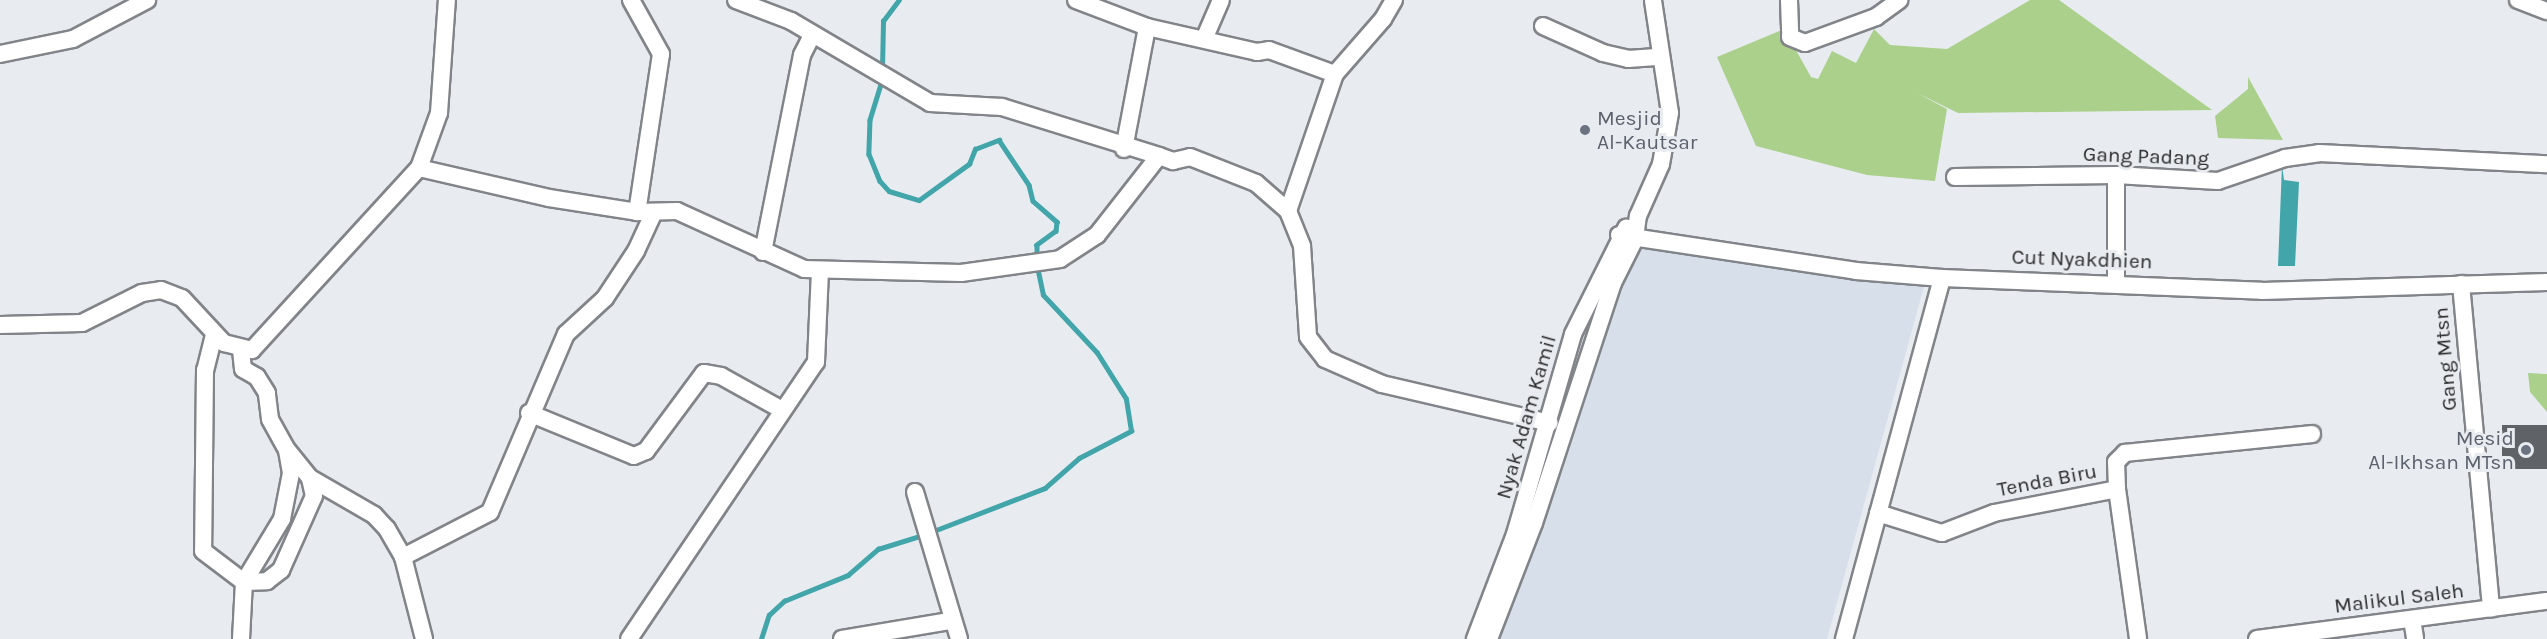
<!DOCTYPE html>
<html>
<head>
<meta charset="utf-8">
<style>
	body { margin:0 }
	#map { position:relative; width:2547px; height:639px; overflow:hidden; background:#e8ecf0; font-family:Karla,sans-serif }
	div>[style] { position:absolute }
	.built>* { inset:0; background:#d7e0ea }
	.green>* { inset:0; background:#aad08c }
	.water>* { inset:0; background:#41a5aa }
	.stream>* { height:4.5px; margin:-2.25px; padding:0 2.25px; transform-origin:2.25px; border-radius:2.25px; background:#41a5aa }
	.building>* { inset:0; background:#5f6266; transform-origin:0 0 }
	.roads { filter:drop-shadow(2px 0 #818488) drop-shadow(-2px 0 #818488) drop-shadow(0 2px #818488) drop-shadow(0 -2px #818488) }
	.minor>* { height:16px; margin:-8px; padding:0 8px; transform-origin:8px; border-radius:8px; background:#fff }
	.dots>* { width:16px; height:16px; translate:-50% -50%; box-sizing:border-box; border:3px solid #e8ecf0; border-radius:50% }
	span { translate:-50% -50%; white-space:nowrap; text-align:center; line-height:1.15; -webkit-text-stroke:6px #e8ecf0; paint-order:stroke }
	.worship-label { font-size:21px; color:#5b616d }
	.left { translate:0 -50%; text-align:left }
	.right { translate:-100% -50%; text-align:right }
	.street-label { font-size:21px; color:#2a2b2c }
</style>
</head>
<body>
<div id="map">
	<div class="built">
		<i style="clip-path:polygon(1620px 244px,1925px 283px,1827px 639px,1479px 639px)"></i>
	</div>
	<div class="green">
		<i style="clip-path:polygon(2030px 0,2059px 0,2212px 110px,1958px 113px,1917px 93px,1947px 109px,1935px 181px,1867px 175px,1756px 146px,1717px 57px,1784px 29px,1811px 77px,1818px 79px,1832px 51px,1856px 63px,1874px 29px,1890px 45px,1947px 49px)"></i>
		<i style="clip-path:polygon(2248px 77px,2283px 140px,2218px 138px,2215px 116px,2248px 89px)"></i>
		<i style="clip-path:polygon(2528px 373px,2547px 374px,2547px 412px,2530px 392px)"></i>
	</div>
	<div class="water">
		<i style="clip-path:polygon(2282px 165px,2284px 180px,2299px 182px,2295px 266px,2278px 266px)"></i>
	</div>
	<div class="stream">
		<i style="left:882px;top:69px;width:48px;rotate:-88.8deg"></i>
		<i style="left:883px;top:21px;width:26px;rotate:-53deg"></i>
		<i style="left:882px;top:81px;width:41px;rotate:107.1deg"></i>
		<i style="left:870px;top:120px;width:34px;rotate:92deg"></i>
		<i style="left:869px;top:154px;width:29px;rotate:68deg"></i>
		<i style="left:880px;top:181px;width:13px;rotate:48deg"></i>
		<i style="left:889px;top:191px;width:31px;rotate:17deg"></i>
		<i style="left:919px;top:200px;width:62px;rotate:-35.8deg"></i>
		<i style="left:969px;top:164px;width:16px;rotate:-68deg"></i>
		<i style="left:975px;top:149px;width:26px;rotate:-21deg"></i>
		<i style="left:999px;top:140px;width:54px;rotate:56.3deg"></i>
		<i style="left:1029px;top:185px;width:16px;rotate:76deg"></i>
		<i style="left:1033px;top:201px;width:32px;rotate:41deg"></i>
		<i style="left:1057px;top:222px;width:9px;rotate:96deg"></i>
		<i style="left:1056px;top:231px;width:24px;rotate:144deg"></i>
		<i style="left:1037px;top:245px;width:12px;rotate:90deg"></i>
		<i style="left:931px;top:532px;width:122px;rotate:-21.1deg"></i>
		<i style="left:1045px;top:488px;width:45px;rotate:-41.4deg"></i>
		<i style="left:1079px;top:458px;width:59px;rotate:-27.4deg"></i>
		<i style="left:1131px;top:431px;width:32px;rotate:-99deg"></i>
		<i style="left:1126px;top:399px;width:54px;rotate:-122.2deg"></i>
		<i style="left:1097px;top:353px;width:79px;rotate:-133deg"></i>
		<i style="left:1043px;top:295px;width:30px;rotate:-102deg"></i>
		<i style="left:761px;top:639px;width:25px;rotate:-72deg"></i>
		<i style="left:769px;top:615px;width:21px;rotate:-43deg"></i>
		<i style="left:784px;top:601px;width:69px;rotate:-22.1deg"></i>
		<i style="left:848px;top:575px;width:40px;rotate:-41deg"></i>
		<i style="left:878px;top:549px;width:47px;rotate:-17.3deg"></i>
	</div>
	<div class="building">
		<i style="left:2547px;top:425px;width:44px;height:45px;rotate:90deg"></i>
	</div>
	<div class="roads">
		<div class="minor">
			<i style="left:631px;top:0;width:62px;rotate:60.9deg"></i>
			<i style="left:661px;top:54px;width:160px;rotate:98.6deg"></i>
			<i style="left:736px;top:0;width:59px;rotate:20.9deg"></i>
			<i style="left:791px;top:21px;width:161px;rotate:30.5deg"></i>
			<i style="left:930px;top:103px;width:72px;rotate:3.2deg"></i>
			<i style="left:1002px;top:107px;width:164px;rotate:17.3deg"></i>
			<i style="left:1076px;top:0;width:76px;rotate:20.8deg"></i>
			<i style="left:1147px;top:27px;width:113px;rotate:12.8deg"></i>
			<i style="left:1257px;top:52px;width:12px;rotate:-9deg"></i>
			<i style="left:1269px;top:50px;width:70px;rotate:20deg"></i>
			<i style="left:1789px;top:0;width:37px;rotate:88deg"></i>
			<i style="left:1790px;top:37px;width:16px;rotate:22deg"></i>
			<i style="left:1805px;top:43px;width:76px;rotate:-20.1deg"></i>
			<i style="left:1876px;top:17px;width:29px;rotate:-36deg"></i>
			<i style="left:2518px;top:0;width:31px;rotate:21deg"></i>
			<i style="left:1543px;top:26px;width:66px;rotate:24.2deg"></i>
			<i style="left:1603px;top:53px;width:26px;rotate:13deg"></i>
			<i style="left:1628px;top:59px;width:32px;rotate:-4deg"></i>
			<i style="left:1205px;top:37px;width:40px;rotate:-66.6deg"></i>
			<i style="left:0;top:54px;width:75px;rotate:-11.6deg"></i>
			<i style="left:73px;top:39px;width:84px;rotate:-27.8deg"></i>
			<i style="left:1124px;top:149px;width:124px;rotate:-79.3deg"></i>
			<i style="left:419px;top:168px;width:59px;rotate:-70deg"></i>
			<i style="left:439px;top:113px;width:113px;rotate:-86deg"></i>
			<i style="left:1955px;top:177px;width:161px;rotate:-0.7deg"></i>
			<i style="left:2116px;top:175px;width:102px;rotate:3.4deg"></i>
			<i style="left:2218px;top:181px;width:71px;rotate:-18.9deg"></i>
			<i style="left:2285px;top:158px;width:34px;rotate:-8deg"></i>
			<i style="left:2319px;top:153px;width:228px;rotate:2.8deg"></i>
			<i style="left:1288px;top:211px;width:145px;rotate:-71.1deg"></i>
			<i style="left:1335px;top:74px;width:73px;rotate:-48.9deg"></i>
			<i style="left:1383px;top:19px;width:22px;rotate:-60deg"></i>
			<i style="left:1619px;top:235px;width:240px;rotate:8.6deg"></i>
			<i style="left:1856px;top:271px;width:86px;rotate:4.7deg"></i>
			<i style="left:1942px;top:278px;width:320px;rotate:2.3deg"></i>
			<i style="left:2262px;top:291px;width:285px;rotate:-1.8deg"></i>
			<i style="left:763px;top:252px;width:201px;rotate:-78.8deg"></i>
			<i style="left:802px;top:55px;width:22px;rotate:-63deg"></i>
			<i style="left:2116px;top:283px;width:108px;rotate:-90deg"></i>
			<i style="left:2461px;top:284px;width:326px;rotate:84.7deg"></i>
			<i style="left:0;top:325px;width:82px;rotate:-1.4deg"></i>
			<i style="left:82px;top:323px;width:67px;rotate:-26.6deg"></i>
			<i style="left:142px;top:293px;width:19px;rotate:-9deg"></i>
			<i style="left:161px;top:290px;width:22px;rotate:21deg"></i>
			<i style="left:182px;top:298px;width:62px;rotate:47deg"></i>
			<i style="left:224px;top:343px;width:29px;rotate:14deg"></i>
			<i style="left:252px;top:350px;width:247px;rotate:-47.5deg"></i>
			<i style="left:419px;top:168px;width:133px;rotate:13deg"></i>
			<i style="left:549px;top:198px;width:89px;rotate:9deg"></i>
			<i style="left:637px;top:212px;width:40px;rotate:-1.4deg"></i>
			<i style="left:677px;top:211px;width:140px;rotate:24.5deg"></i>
			<i style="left:804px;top:269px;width:157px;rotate:1.5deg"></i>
			<i style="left:961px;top:273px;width:100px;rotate:-8deg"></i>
			<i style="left:1060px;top:259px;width:44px;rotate:-33deg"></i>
			<i style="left:1097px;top:235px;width:100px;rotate:-51.9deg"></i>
			<i style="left:1159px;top:156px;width:15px;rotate:20deg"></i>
			<i style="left:1173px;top:161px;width:17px;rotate:-13deg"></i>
			<i style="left:1190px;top:157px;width:71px;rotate:21.5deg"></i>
			<i style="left:1256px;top:183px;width:43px;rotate:41.2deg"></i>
			<i style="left:1288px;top:211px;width:38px;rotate:68deg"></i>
			<i style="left:1302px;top:246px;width:91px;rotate:86.2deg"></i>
			<i style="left:1308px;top:337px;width:28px;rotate:52deg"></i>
			<i style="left:1325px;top:359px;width:62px;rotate:23.7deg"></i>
			<i style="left:1382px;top:384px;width:172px;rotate:13.1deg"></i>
			<i style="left:214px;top:335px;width:36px;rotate:104deg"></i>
			<i style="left:205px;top:370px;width:181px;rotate:90.6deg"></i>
			<i style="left:203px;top:551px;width:51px;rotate:37.1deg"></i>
			<i style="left:244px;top:582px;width:23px;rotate:-2deg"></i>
			<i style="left:267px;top:581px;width:18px;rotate:-38deg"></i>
			<i style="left:281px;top:570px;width:81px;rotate:-66deg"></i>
			<i style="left:314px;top:496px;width:18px;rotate:-103deg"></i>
			<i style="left:310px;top:478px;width:36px;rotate:-129deg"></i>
			<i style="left:529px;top:413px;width:113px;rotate:22.3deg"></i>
			<i style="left:634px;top:456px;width:13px;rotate:-23deg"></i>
			<i style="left:646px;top:451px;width:97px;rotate:-53.4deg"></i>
			<i style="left:704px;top:373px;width:17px;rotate:10deg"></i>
			<i style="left:721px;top:376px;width:70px;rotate:29.1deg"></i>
			<i style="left:310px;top:478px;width:74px;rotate:30deg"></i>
			<i style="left:374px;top:515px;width:19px;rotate:47deg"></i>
			<i style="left:387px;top:529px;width:32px;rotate:60deg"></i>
			<i style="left:403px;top:557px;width:85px;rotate:75.6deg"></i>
			<i style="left:2117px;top:489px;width:27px;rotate:-92deg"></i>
			<i style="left:2116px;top:462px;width:13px;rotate:-45deg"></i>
			<i style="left:2125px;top:453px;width:188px;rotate:-5.8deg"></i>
			<i style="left:915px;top:492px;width:153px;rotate:73.3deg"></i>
			<i style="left:1878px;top:513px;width:67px;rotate:17.4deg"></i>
			<i style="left:1942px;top:533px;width:56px;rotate:-21deg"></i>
			<i style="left:1994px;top:513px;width:125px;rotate:-11deg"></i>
			<i style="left:2117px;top:489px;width:151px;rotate:82deg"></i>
			<i style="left:403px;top:557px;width:98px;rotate:-27.3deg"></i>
			<i style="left:490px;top:512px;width:194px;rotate:-66.9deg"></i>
			<i style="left:566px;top:334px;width:53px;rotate:-42.7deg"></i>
			<i style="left:605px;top:298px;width:56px;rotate:-56.6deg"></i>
			<i style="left:636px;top:251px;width:43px;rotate:-65.2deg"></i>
			<i style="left:2412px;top:619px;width:20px;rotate:81deg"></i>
			<i style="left:241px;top:639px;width:57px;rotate:-87deg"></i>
			<i style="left:244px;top:582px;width:74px;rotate:-58.9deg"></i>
			<i style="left:282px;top:519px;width:47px;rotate:-78.9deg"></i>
			<i style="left:291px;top:473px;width:23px;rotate:-100deg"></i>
			<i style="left:287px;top:450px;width:35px;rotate:-119deg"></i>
			<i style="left:270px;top:419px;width:26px;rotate:-97deg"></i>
			<i style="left:267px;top:393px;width:19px;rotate:-122deg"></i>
			<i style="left:257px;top:377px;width:16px;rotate:-150deg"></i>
			<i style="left:243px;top:369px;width:19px;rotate:-96deg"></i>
			<i style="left:629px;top:639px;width:334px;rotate:-56deg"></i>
			<i style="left:816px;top:362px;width:91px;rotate:-87.5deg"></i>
			<i style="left:842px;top:639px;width:109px;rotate:-9.5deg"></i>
			<i style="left:1475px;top:639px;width:112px;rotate:-69.1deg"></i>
			<i style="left:1515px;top:534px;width:208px;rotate:-73.8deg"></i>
			<i style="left:1573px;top:334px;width:119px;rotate:-63.4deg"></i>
			<i style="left:1489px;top:639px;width:124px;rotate:-68.8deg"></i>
			<i style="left:1534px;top:523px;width:253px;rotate:-71.8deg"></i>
			<i style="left:1613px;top:283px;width:49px;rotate:-63.4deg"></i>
			<i style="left:1635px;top:239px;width:23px;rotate:-83deg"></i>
			<i style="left:1638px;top:216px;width:57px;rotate:-66.1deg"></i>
			<i style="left:1661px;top:164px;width:52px;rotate:-80deg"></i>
			<i style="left:1670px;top:113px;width:114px;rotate:-98.6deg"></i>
			<i style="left:1844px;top:639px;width:374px;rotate:-74.8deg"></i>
			<i style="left:2257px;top:639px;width:292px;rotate:-7.5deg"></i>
		</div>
	</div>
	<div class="dots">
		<i style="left:1585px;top:130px;background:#6b7280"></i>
		<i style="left:2526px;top:450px;background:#6b7280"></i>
	</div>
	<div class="worship-label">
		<span class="left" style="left:1597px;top:130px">Mesjid<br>Al-Kautsar</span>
		<span class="right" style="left:2514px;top:450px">Mesid<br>Al-Ikhsan MTsn</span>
	</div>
	<div class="street-label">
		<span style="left:2146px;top:156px;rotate:2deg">Gang Padang</span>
		<span style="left:2082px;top:259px;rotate:2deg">Cut Nyakdhien</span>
		<span style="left:2445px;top:359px;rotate:-95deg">Gang Mtsn</span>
		<span style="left:1526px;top:417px;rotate:-74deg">Nyak Adam Kamil</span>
		<span style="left:2047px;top:480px;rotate:-11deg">Tenda Biru</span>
		<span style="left:2399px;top:598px;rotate:-7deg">Malikul Saleh</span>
	</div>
</div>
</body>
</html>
